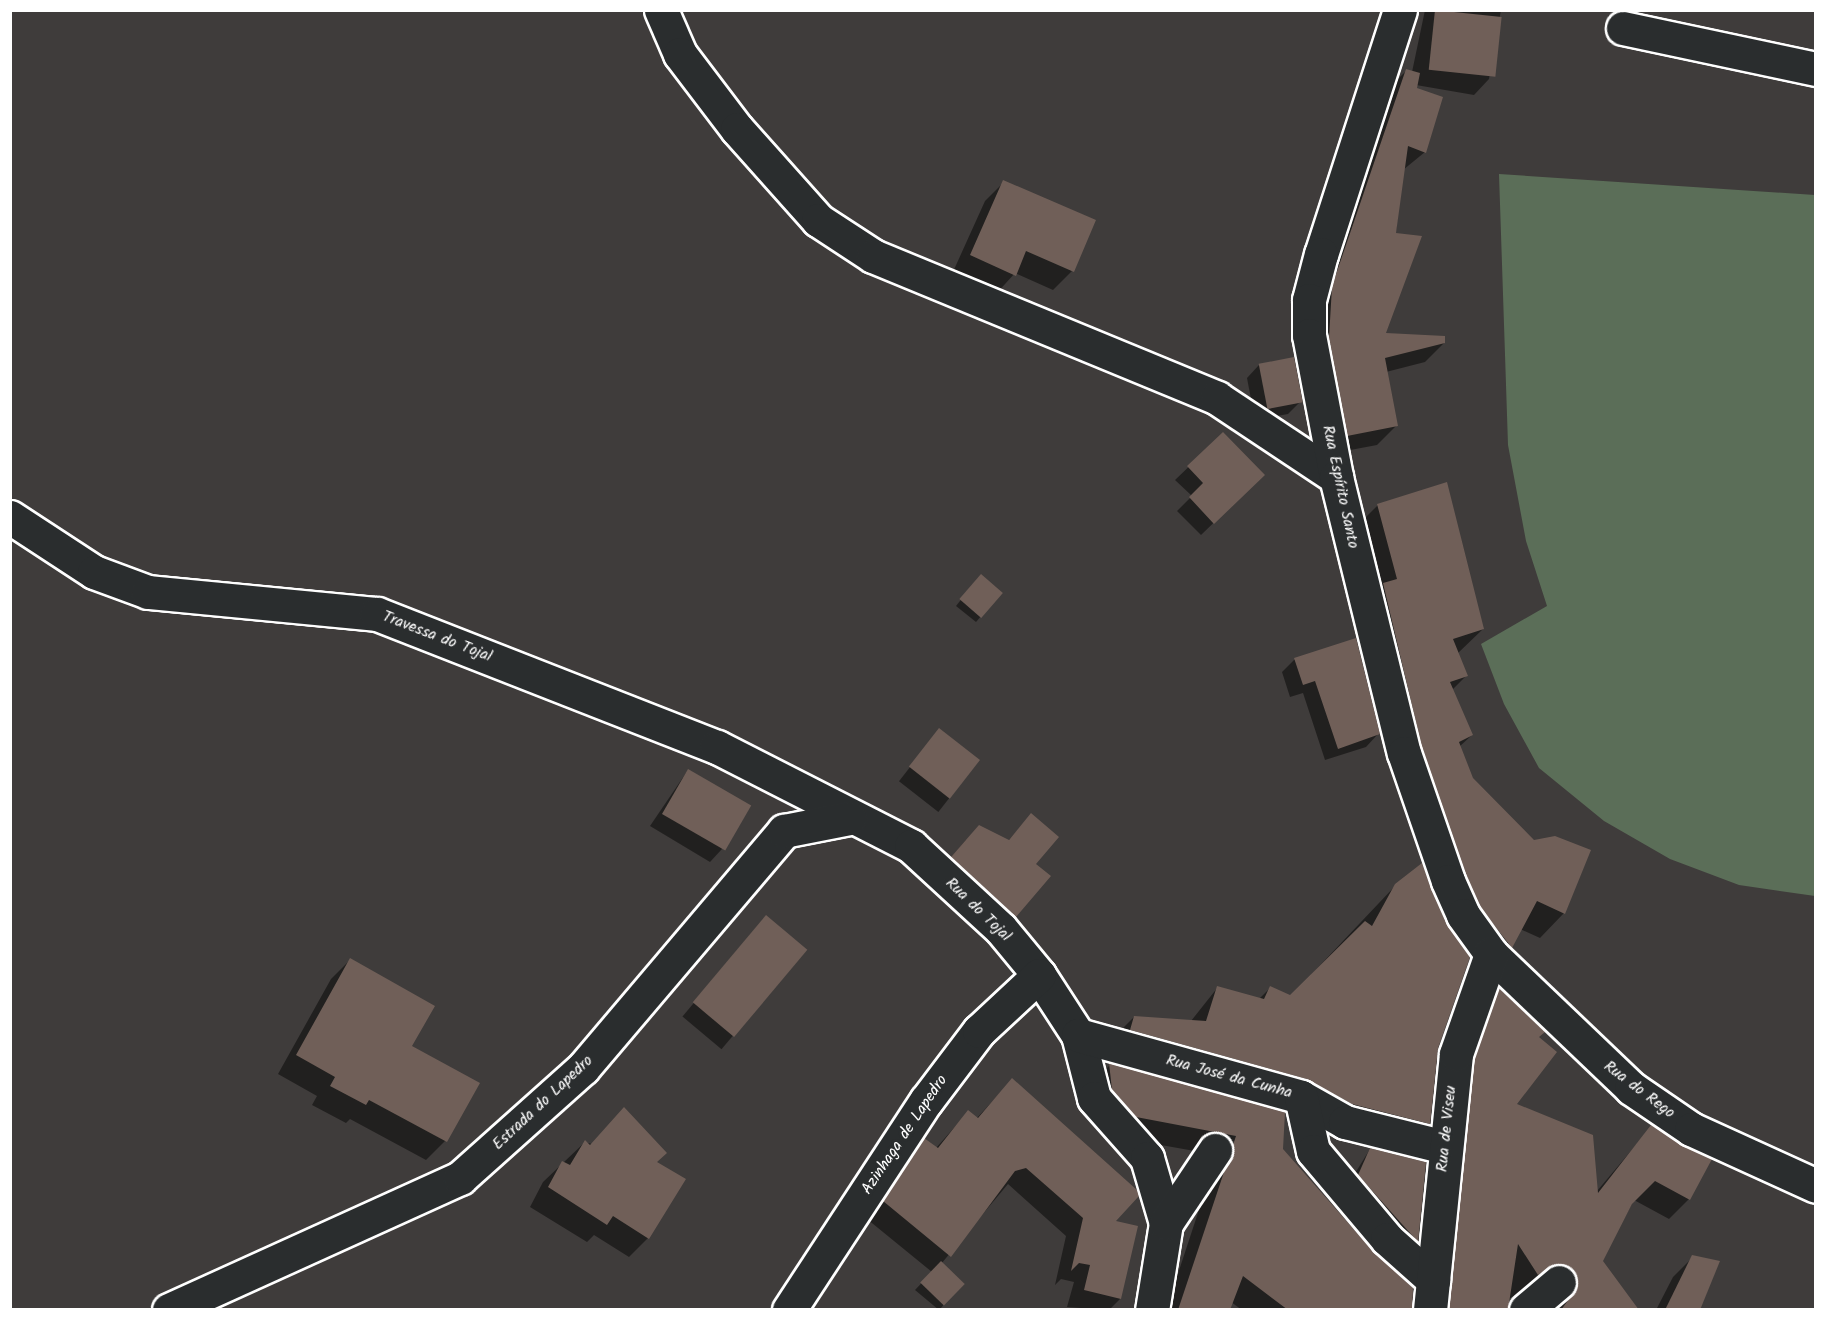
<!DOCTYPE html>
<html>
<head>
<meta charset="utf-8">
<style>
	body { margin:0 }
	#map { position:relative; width:1826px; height:1320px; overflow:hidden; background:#3f3c3b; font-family:Kalam,sans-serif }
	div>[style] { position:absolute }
	.green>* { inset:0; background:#5b6e58 }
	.shadow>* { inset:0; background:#0007; transform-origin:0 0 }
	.building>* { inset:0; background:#705f58; transform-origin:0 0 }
	.roads { filter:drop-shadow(2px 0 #fff) drop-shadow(-2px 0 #fff) drop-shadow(0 2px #fff) drop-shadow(0 -2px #fff) }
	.minor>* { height:33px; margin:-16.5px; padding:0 16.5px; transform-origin:16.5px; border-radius:16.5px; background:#2a2d2e }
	span { translate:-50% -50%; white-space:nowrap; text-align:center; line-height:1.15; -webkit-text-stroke:6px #2a2d2e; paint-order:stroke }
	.street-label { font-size:16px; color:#fff }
	.frame { position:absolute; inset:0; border:12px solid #fff; pointer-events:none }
</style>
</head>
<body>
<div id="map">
	<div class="green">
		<i style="clip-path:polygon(1499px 174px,1815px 195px,1815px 896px,1739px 885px,1670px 859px,1604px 821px,1539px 768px,1504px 704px,1481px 644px,1547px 606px,1526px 541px,1508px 445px)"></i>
	</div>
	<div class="shadow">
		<i style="clip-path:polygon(1425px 10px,1501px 10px,1489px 79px,1474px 95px,1416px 85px,1425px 152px,1403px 170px,1384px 334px,1444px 343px,1425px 362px,1386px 372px,1396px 426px,1377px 445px,1329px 454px,1314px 306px,1387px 90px,1406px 71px,1412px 72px)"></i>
		<i style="clip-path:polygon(1004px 182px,1072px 271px,1053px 290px,1015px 273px,996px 294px,952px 274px,985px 201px)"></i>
		<i style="clip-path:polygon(1259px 365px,1301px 401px,1288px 414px,1255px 420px,1247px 378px)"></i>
		<i style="clip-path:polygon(1223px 434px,1263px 475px,1201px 535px,1177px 511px,1192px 496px,1175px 480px)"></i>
		<i style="clip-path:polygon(1378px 505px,1483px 629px,1457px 654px,1466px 676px,1452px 690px,1472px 735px,1459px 747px,1471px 779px,1564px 913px,1540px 938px,1520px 929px,1487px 971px,1353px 530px)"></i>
		<i style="clip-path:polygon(975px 582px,1001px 593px,976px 622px,956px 606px)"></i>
		<i style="clip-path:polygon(1355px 640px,1378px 734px,1366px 747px,1325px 760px,1303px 693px,1290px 697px,1282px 672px,1294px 660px)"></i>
		<i style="left:939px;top:730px;width:50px;height:65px;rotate:38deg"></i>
		<i style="clip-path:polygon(688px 770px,722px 849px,710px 862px,650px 826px)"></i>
		<i style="clip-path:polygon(1031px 815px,1034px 864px,1049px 877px,1002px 929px,939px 871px,966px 840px,1008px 841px)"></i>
		<i style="clip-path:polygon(1396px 885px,1429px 1123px,1405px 1147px,1110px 1041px,1134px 1017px,1191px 1021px,1218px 987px,1259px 999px,1270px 988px,1290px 997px)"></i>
		<i style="left:766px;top:917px;width:51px;height:130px;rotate:40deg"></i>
		<i style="clip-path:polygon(350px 960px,410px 1047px,478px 1084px,445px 1141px,426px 1160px,350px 1119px,346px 1123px,312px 1105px,317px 1096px,278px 1074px,331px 979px)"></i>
		<i style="clip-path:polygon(1499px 990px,1537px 1037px,1514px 1105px,1597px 1191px,1652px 1126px,1689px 1199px,1669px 1219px,1634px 1200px,1601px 1261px,1637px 1310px,1556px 1310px,1554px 1290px,1535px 1283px,1507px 1310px,1432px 1310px,1479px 1009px)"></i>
		<i style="clip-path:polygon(1110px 1065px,1282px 1150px,1410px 1310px,1242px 1310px,1231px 1302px,1228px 1310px,1166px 1310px,1217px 1155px,1116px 1137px,1090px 1085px)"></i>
		<i style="clip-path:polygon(1012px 1080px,1113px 1222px,1120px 1299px,1109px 1310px,1067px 1307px,1074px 1282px,1061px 1279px,1055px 1285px,1066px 1236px,1008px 1184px,941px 1264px,963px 1284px,939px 1310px,915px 1290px,932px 1272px,867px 1219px,924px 1140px,936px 1148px,968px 1112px,976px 1119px)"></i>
		<i style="clip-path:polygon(585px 1142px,655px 1163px,648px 1238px,629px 1257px,594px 1235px,587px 1242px,530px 1207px,543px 1182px)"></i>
		<i style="clip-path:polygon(1370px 1149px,1425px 1163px,1417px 1241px,1405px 1253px,1346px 1188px)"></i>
		<i style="clip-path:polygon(1693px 1257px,1699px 1310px,1656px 1310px,1673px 1277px)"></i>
	</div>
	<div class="building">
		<i style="left:1435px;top:10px;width:67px;height:60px;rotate:6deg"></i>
		<i style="clip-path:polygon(1406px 69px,1420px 73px,1417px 88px,1443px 97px,1426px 153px,1408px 146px,1396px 233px,1422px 236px,1386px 333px,1445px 336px,1445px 343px,1385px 358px,1398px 426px,1347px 436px,1329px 338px,1332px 286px)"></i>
		<i style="clip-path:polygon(1003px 180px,1096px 220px,1074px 272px,1026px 251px,1016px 276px,970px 255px)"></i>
		<i style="left:1294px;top:357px;width:46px;height:36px;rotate:79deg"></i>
		<i style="clip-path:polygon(1223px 432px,1265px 475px,1214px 524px,1189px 497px,1203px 483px,1187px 466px)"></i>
		<i style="clip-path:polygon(1447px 482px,1484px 629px,1453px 639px,1468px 676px,1450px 682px,1473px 735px,1459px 742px,1473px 778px,1534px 840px,1555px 836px,1591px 850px,1565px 914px,1537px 901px,1512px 948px,1479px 906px,1465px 874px,1422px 748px,1383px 583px,1397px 579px,1377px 504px)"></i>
		<i style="left:981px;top:574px;width:29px;height:33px;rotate:41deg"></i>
		<i style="clip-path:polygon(1356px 638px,1380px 734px,1338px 749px,1315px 681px,1303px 685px,1294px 658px)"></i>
		<i style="left:939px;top:728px;width:52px;height:49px;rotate:38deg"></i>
		<i style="left:688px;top:769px;width:73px;height:52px;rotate:30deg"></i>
		<i style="clip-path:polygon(1031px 813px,1059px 837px,1036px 864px,1051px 876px,1016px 917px,951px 857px,979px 825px,1009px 840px)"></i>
		<i style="clip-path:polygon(1422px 863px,1446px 923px,1470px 957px,1438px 1048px,1430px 1124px,1352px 1104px,1306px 1079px,1130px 1030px,1134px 1016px,1206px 1021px,1217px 986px,1264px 999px,1270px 986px,1290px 995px,1365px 921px,1372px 926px,1395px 884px)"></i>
		<i style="left:766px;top:915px;width:54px;height:114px;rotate:40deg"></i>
		<i style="clip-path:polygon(350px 958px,435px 1006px,412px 1046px,480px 1083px,447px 1142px,369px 1100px,366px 1105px,330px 1086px,335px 1077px,296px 1055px)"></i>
		<i style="clip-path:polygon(1499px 988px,1545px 1032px,1539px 1037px,1557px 1052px,1517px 1104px,1593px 1135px,1598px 1193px,1651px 1125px,1712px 1159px,1690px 1200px,1655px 1181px,1632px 1204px,1603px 1261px,1639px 1310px,1561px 1310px,1577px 1288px,1574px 1270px,1556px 1264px,1538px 1275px,1518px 1244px,1508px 1310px,1449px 1310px,1474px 1058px)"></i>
		<i style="clip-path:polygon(1109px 1063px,1285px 1112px,1283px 1149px,1373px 1251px,1413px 1288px,1412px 1310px,1288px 1310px,1243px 1276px,1230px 1310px,1178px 1310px,1236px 1136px,1136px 1117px,1112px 1090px)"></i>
		<i style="clip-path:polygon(1012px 1078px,1137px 1190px,1139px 1196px,1116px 1221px,1138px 1226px,1121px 1299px,1084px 1290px,1090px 1265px,1079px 1263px,1071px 1271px,1083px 1218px,1026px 1168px,1015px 1171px,951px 1257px,883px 1201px,924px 1138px,938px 1148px,968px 1110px,978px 1118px)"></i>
		<i style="clip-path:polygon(624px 1107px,667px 1153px,657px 1162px,686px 1179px,649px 1239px,613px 1216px,607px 1225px,548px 1187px,562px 1161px,570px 1165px,585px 1140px,590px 1145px)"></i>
		<i style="clip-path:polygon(1370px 1148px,1426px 1162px,1418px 1242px,1358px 1175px)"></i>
		<i style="clip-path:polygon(1692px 1255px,1720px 1261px,1700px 1310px,1665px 1310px)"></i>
		<i style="left:941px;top:1261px;width:33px;height:30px;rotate:44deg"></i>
	</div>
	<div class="roads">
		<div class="minor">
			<i style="left:661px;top:10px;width:48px;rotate:66.6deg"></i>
			<i style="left:680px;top:54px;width:94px;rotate:52.8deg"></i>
			<i style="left:737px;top:129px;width:122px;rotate:48.3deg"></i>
			<i style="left:818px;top:220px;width:66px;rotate:33.2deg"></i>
			<i style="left:873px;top:256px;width:372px;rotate:22.4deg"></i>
			<i style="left:1217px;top:398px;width:143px;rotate:33.6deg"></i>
			<i style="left:1400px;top:10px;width:256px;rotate:107.9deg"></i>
			<i style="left:1321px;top:254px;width:48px;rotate:104.6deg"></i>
			<i style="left:1309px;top:300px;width:35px;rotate:90deg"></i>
			<i style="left:1309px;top:335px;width:145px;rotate:79.2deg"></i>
			<i style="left:1336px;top:477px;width:284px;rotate:76.2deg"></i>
			<i style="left:1404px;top:753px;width:135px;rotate:71deg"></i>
			<i style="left:1448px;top:881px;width:37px;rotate:66deg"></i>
			<i style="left:1463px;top:915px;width:48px;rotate:54.3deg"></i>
			<i style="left:1491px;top:954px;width:194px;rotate:43.7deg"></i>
			<i style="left:1631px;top:1088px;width:73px;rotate:34.3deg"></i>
			<i style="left:1691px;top:1129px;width:137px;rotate:24.5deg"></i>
			<i style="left:1623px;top:28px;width:197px;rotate:12deg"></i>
			<i style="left:10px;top:517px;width:100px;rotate:33.2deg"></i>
			<i style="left:94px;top:572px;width:58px;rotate:20.3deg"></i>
			<i style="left:148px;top:592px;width:230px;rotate:5.5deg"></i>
			<i style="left:377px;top:614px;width:365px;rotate:21.4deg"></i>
			<i style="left:717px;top:747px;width:218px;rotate:27deg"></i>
			<i style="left:911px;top:846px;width:122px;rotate:42.7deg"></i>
			<i style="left:1001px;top:929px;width:60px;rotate:50.4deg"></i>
			<i style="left:1039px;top:975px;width:72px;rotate:57deg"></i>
			<i style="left:1078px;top:1035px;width:65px;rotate:75.7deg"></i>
			<i style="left:1094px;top:1098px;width:80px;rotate:48.5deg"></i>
			<i style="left:1147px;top:1158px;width:68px;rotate:73.7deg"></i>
			<i style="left:1166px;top:1223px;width:88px;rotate:99.1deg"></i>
			<i style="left:1078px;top:1035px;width:231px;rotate:15.5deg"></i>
			<i style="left:1301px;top:1097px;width:51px;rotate:29.6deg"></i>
			<i style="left:1345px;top:1122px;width:103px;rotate:14deg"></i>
			<i style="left:1301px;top:1097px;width:55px;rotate:77.5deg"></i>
			<i style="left:1313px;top:1151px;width:115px;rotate:49.9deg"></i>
			<i style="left:1387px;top:1239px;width:62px;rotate:41.7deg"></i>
			<i style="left:1166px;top:1223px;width:88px;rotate:-56.1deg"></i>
			<i style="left:169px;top:1310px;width:320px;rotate:-24.4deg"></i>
			<i style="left:460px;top:1178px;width:165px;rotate:-41.8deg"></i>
			<i style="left:583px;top:1068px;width:311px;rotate:-49.7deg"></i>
			<i style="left:784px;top:831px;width:67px;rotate:-11.1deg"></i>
			<i style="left:789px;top:1310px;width:250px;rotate:-56.8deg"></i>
			<i style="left:926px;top:1101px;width:88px;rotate:-52.9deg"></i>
			<i style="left:979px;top:1031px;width:82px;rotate:-43deg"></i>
			<i style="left:1430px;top:1310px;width:257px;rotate:-84.2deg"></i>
			<i style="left:1456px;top:1054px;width:106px;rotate:-70.7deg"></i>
			<i style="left:1526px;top:1310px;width:43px;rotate:-40.3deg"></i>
		</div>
	</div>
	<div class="street-label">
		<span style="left:1340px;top:487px;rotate:78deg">Rua Espírito Santo</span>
		<span style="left:437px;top:637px;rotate:21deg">Travessa do Tojal</span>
		<span style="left:978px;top:910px;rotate:44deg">Rua do Tojal</span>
		<span style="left:1229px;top:1077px;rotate:15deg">Rua José da Cunha</span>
		<span style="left:1639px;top:1090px;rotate:37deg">Rua do Rego</span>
		<span style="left:543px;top:1103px;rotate:-43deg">Estrada do Lapedro</span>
		<span style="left:1447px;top:1129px;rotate:-84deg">Rua de Viseu</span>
		<span style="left:905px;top:1135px;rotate:-56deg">Azinhaga de Lapedro</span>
	</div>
	<div class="frame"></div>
</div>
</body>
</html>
